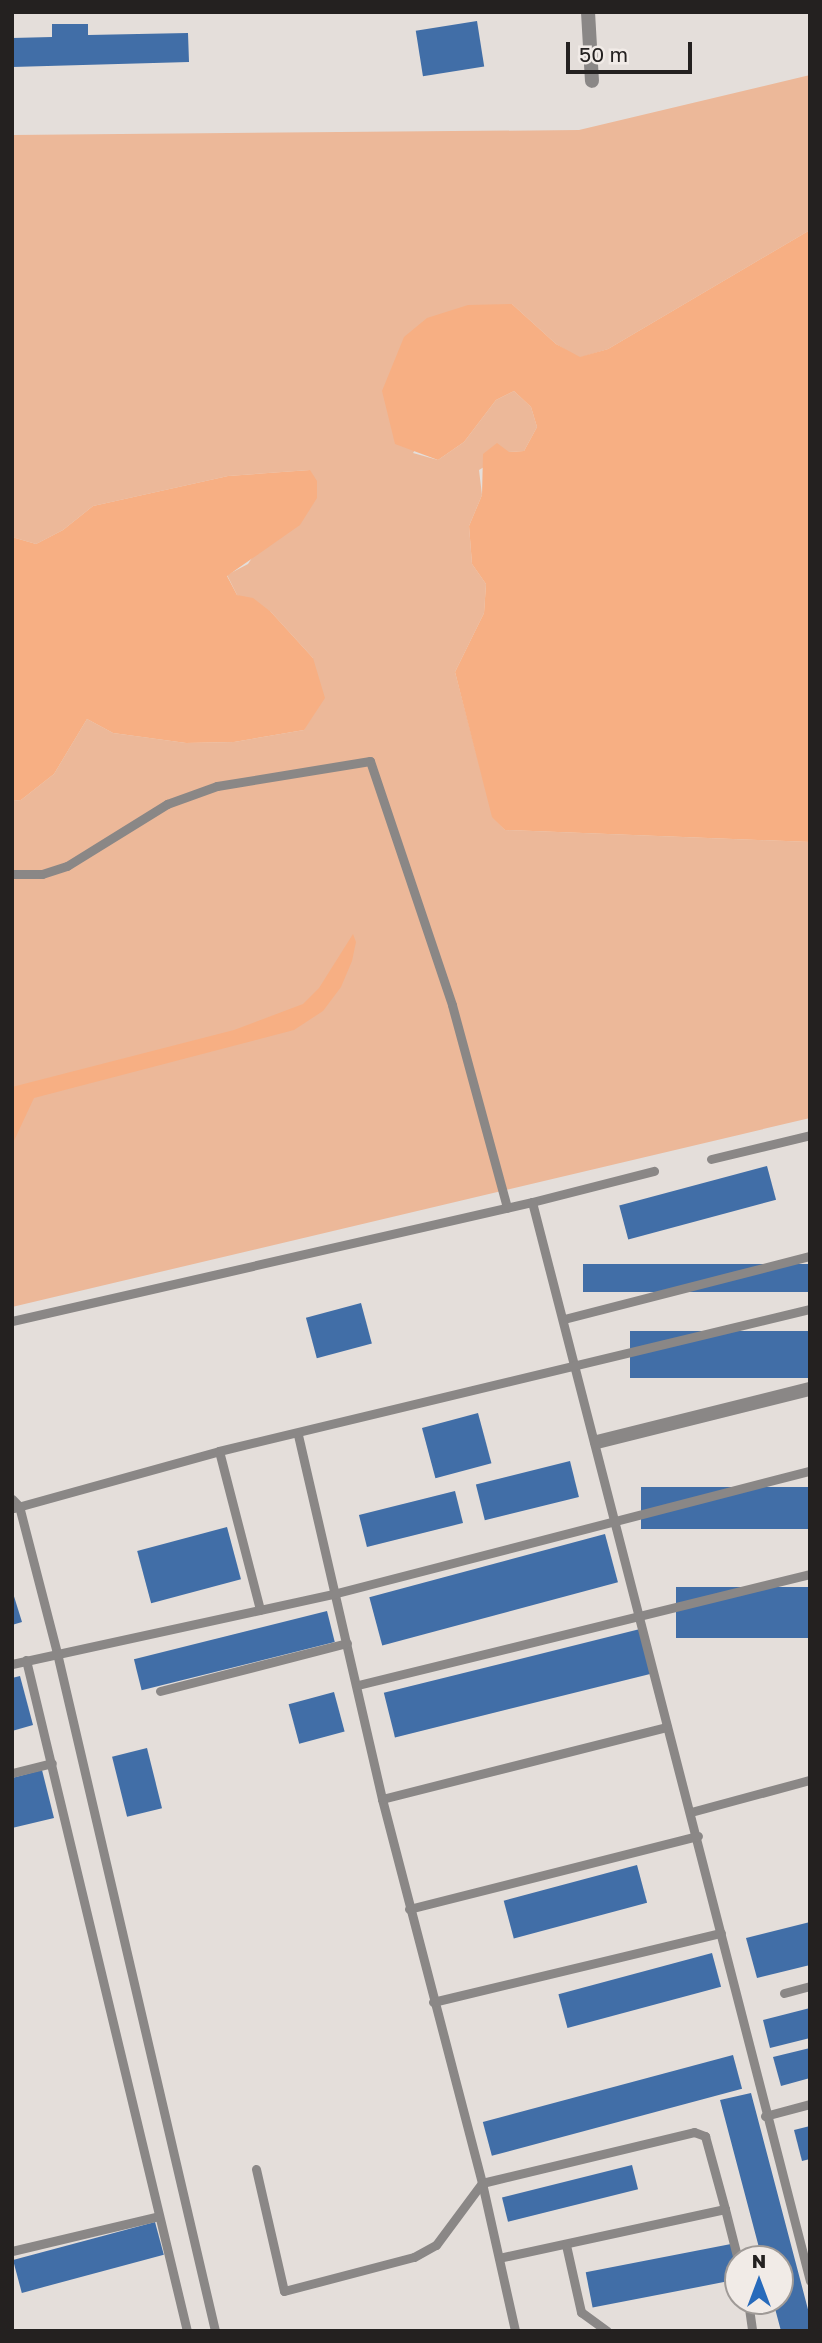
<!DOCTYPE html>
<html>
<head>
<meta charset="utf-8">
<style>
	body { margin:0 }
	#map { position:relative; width:822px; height:2343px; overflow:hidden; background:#e4deda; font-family:"Golos Text",sans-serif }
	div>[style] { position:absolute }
	.green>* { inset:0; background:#ecb899 }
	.water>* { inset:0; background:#f7af83 }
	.building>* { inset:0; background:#416ea7; transform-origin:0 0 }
	.service>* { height:9px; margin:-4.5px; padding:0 4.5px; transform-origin:4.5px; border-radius:4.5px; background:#8a8786 }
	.minor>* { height:14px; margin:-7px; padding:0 7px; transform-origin:7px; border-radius:7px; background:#8a8786 }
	span { translate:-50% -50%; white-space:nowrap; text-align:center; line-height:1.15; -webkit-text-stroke:5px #f1ebe7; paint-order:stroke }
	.frame { position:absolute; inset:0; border:14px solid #242120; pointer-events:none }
	.north { position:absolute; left:724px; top:2245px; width:70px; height:70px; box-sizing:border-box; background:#f1ebe7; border:2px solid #9f9a97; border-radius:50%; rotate:0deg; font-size:19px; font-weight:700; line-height:28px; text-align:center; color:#242120 }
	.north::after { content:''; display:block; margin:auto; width:24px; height:32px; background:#276abb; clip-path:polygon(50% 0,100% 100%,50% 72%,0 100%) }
	.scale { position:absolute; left:566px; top:42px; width:126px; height:32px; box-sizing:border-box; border:4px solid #242120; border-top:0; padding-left:9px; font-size:21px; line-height:24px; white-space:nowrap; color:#242120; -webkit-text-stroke:5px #f1ebe7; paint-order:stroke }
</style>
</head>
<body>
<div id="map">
	<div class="green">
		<i style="clip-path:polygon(810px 75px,810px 230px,608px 349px,579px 358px,556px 344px,512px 304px,413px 453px,438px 460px,464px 442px,496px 400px,514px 391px,531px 407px,537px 427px,524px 451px,509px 452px,479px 470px,482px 495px,469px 526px,472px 564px,486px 584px,484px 613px,455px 672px,493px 817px,505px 830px,810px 842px,810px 1118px,12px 1307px,12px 801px,21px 800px,54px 774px,87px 719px,113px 733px,186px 743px,234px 742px,304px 730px,313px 658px,271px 612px,237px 595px,227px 575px,248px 564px,310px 470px,228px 476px,93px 506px,63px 530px,36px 544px,12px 537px,12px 135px,579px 130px)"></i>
	</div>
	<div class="water">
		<i style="clip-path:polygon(810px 230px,810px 842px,505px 830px,492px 817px,455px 672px,484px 613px,486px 584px,472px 564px,469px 526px,482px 495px,483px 454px,497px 443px,509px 452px,524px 451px,537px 427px,531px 407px,514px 391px,496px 400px,464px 442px,438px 460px,395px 444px,382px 391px,404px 337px,427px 318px,468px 305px,512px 304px,556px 344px,580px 357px,608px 349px)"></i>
		<i style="clip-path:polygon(310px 470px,317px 481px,317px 498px,300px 525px,227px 576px,237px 595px,253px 598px,271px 612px,313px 658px,325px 698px,304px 730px,234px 742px,186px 743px,113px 733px,87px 719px,54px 774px,21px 800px,12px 801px,12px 537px,36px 544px,63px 530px,93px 506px,228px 476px)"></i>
		<i style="clip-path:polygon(353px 934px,356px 942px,352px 961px,341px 987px,323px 1011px,294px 1030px,34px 1098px,12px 1145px,12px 1087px,234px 1030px,303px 1004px,319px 988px)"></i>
	</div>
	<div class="building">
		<i style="left:477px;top:21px;width:46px;height:62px;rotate:81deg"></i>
		<i style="clip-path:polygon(52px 24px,88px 24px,88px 35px,188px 33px,189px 62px,12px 67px,12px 38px,52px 37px)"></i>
		<i style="left:767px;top:1166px;width:35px;height:153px;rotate:75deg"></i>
		<i style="left:810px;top:1264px;width:28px;height:227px;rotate:90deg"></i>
		<i style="left:361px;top:1303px;width:42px;height:57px;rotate:75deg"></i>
		<i style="left:810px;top:1331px;width:47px;height:180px;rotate:90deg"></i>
		<i style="left:478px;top:1413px;width:52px;height:58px;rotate:75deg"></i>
		<i style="left:570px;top:1461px;width:37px;height:97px;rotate:76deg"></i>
		<i style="left:810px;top:1487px;width:42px;height:169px;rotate:90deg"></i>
		<i style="left:455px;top:1491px;width:33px;height:99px;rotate:76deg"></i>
		<i style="left:227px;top:1527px;width:54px;height:93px;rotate:75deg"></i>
		<i style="left:605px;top:1534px;width:50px;height:244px;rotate:75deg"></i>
		<i style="left:810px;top:1587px;width:51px;height:134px;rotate:90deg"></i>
		<i style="clip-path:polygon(12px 1590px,22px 1622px,12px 1625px)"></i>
		<i style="left:327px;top:1611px;width:32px;height:199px;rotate:76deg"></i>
		<i style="left:640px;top:1629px;width:46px;height:264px;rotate:76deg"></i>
		<i style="clip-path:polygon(20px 1676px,33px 1725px,12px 1731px,12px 1678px)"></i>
		<i style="left:334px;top:1692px;width:41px;height:47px;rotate:75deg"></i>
		<i style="left:147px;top:1748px;width:62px;height:36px;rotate:76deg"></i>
		<i style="clip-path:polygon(42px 1770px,54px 1818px,12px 1828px,12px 1778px)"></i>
		<i style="left:637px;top:1865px;width:39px;height:138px;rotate:75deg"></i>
		<i style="clip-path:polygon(810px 1922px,810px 1965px,757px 1978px,746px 1938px)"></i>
		<i style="left:712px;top:1953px;width:35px;height:159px;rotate:75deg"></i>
		<i style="clip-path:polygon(810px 2008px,810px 2038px,770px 2048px,763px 2020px)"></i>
		<i style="clip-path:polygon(810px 2048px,810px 2078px,781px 2086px,773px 2057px)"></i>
		<i style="left:733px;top:2055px;width:35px;height:259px;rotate:75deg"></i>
		<i style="clip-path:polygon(751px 2093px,810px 2317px,810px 2331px,781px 2331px,773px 2301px,780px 2301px,780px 2259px,762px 2259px,720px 2100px)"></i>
		<i style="clip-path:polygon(810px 2126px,810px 2159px,802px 2161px,794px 2130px)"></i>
		<i style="left:632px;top:2165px;width:25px;height:134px;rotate:76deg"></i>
		<i style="left:155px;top:2222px;width:34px;height:147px;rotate:75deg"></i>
		<i style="left:731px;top:2244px;width:36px;height:148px;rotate:79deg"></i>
	</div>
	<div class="service">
		<i style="left:12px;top:874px;width:30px"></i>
		<i style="left:42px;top:874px;width:26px;rotate:-18deg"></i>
		<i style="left:67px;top:866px;width:118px;rotate:-31.8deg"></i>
		<i style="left:167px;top:804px;width:53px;rotate:-19.8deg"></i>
		<i style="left:217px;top:786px;width:155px;rotate:-9.3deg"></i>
		<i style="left:370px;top:761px;width:257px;rotate:71.4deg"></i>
		<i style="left:452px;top:1005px;width:210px;rotate:74.8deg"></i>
		<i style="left:711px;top:1159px;width:102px;rotate:-13.6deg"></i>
		<i style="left:532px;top:1202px;width:126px;rotate:-14.3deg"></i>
		<i style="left:564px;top:1319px;width:254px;rotate:-14.4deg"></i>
		<i style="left:12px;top:1321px;width:533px;rotate:-12.89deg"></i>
		<i style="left:532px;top:1202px;width:1114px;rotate:75.55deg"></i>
		<i style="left:298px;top:1435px;width:374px;rotate:77deg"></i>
		<i style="left:382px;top:1799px;width:397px;rotate:75.4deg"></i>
		<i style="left:482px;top:2183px;width:152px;rotate:77.4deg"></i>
		<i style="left:219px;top:1451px;width:164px;rotate:75.5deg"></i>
		<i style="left:12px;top:1499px;width:10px;rotate:45deg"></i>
		<i style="left:19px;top:1506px;width:152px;rotate:75.5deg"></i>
		<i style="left:57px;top:1653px;width:696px;rotate:76.88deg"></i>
		<i style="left:14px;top:1508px;width:213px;rotate:-15.5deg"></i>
		<i style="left:219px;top:1451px;width:608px;rotate:-13.51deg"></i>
		<i style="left:26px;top:1660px;width:690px;rotate:76.51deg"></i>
		<i style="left:12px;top:1664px;width:329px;rotate:-12.3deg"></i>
		<i style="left:333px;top:1594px;width:493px;rotate:-14.5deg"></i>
		<i style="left:358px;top:1685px;width:465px;rotate:-13.8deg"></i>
		<i style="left:160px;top:1691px;width:193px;rotate:-14.4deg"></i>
		<i style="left:12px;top:1773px;width:41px;rotate:-14deg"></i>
		<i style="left:382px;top:1799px;width:294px;rotate:-14.2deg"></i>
		<i style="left:691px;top:1812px;width:123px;rotate:-15.1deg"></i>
		<i style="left:409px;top:1909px;width:298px;rotate:-14.2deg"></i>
		<i style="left:784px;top:1993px;width:27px;rotate:-15deg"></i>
		<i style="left:433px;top:2002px;width:296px;rotate:-13.5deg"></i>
		<i style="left:765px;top:2116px;width:47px;rotate:-14.9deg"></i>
		<i style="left:256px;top:2169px;width:125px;rotate:77.1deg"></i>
		<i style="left:284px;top:2291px;width:134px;rotate:-14.7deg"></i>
		<i style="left:414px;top:2257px;width:25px;rotate:-29deg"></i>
		<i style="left:436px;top:2245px;width:77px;rotate:-53.4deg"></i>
		<i style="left:482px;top:2183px;width:218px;rotate:-13.5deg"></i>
		<i style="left:694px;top:2132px;width:12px;rotate:20deg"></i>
		<i style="left:705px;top:2136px;width:76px;rotate:74.7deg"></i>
		<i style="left:725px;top:2209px;width:231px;rotate:167.8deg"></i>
		<i style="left:725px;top:2209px;width:53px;rotate:75.7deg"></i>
		<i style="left:566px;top:2245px;width:69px;rotate:77.4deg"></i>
		<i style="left:581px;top:2312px;width:32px;rotate:36deg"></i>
		<i style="left:12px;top:2251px;width:151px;rotate:-13.4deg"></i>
		<i style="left:748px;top:2301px;width:30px;rotate:82deg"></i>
	</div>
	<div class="minor">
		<i style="left:588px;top:12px;width:69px;rotate:86.7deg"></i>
		<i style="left:597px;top:1442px;width:219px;rotate:-14deg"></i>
	</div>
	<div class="frame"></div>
	<div class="north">N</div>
	<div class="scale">50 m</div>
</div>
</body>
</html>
